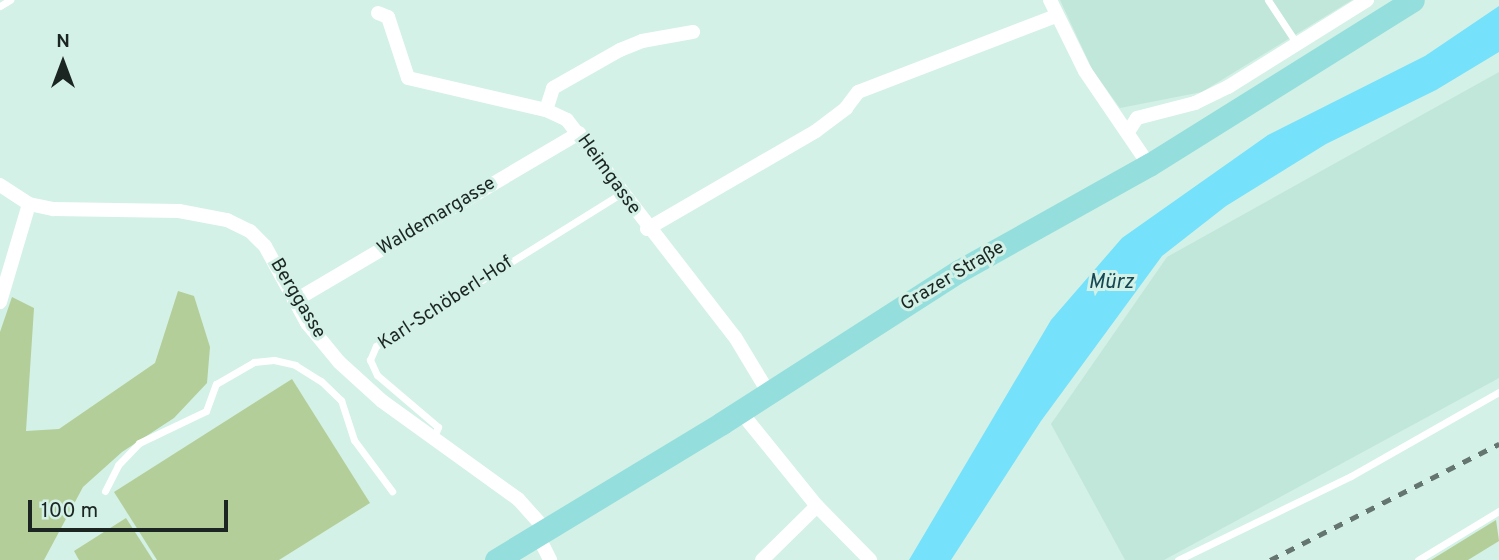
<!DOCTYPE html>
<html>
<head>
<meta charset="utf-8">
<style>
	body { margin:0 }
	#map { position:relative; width:1499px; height:560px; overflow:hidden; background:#d3f1e6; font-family:Overpass,sans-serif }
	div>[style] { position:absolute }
	.built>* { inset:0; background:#c1e7da }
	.green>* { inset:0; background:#b3ce98 }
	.water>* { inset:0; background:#75e1fb }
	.lane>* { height:7px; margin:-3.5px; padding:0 3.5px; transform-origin:3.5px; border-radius:3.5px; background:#fff }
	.street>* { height:14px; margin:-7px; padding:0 7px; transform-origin:7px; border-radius:7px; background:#fff }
	.primary>* { height:23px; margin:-11.5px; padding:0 11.5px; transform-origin:11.5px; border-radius:11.5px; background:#94dedd }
	.rail>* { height:4.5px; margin-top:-2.25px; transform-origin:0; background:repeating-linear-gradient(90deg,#64766f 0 9px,transparent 0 18px) }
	span { translate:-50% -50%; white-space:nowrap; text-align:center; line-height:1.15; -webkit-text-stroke:6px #d3f1e6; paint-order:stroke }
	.street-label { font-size:19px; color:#1b2622 }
	.water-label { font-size:21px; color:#174752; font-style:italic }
	.north { position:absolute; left:28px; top:28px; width:70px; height:70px; -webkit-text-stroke:5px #d3f1e6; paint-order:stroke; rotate:0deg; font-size:19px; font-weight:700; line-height:28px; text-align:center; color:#1b2622 }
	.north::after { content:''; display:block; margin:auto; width:24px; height:32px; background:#1b2622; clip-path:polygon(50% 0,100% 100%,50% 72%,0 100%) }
	.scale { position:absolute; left:28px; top:500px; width:200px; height:32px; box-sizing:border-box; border:4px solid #1b2622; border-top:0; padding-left:9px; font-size:21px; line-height:24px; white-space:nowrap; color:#1b2622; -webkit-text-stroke:5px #d3f1e6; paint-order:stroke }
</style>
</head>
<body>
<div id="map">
	<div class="built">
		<i style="clip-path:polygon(1060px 0,1352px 0,1202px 92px,1120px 108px,1093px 71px)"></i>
		<i style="clip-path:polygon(1499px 72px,1499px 378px,1164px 560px,1125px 560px,1051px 424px,1167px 257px)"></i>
	</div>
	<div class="green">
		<i style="clip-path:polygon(178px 291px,194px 296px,210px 347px,207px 383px,174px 418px,122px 452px,83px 487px,44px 560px,0 560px,0 332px,12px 297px,34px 308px,26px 431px,59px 429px,155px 363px)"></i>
		<i style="clip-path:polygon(292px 379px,370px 503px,279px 560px,157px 560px,114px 492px)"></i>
		<i style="clip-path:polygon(126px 518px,153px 560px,79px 560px,74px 551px)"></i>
		<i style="clip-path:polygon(1496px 520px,1499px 541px,1468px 560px,1431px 560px)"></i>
	</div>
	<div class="water">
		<i style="clip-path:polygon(1499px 6px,1499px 52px,1436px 90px,1326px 144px,1226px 206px,1162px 256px,1041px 421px,951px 560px,909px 560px,1051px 320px,1122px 238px,1268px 135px,1425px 56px)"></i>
	</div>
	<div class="lane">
		<i style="left:1268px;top:0;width:53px;rotate:56.6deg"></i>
		<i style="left:0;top:6px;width:12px;rotate:-31deg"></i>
		<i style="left:433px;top:439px;width:13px;rotate:-67deg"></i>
		<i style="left:438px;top:427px;width:80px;rotate:-139.6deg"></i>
		<i style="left:377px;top:375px;width:17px;rotate:-115deg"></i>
		<i style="left:370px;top:360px;width:15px;rotate:-67deg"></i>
		<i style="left:376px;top:346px;width:290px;rotate:-31.9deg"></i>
		<i style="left:105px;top:491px;width:29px;rotate:-63deg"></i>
		<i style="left:118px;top:465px;width:30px;rotate:-46deg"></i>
		<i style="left:139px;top:443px;width:74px;rotate:-25.5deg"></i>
		<i style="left:206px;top:411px;width:29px;rotate:-70deg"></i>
		<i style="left:216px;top:384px;width:44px;rotate:-30.1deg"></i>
		<i style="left:254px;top:362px;width:20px;rotate:-6deg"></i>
		<i style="left:274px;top:360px;width:22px;rotate:13deg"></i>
		<i style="left:295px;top:365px;width:31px;rotate:32deg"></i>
		<i style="left:321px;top:381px;width:28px;rotate:44deg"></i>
		<i style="left:341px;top:400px;width:42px;rotate:72deg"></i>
		<i style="left:354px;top:440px;width:64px;rotate:53.3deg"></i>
		<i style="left:1178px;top:560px;width:192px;rotate:-25.9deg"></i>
		<i style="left:1351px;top:476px;width:170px;rotate:-29.6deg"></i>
		<i style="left:1418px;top:560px;width:95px;rotate:-31.2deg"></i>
	</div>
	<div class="street">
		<i style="left:1050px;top:0;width:79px;rotate:63.8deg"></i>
		<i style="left:1085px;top:71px;width:114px;rotate:55.8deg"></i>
		<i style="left:378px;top:13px;width:11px;rotate:22deg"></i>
		<i style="left:388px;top:17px;width:64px;rotate:71.8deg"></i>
		<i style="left:408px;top:78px;width:142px;rotate:13.1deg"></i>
		<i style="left:546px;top:110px;width:23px;rotate:25deg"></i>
		<i style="left:567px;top:120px;width:274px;rotate:52.3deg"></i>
		<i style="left:735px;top:337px;width:62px;rotate:58.9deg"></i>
		<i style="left:546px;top:110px;width:23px;rotate:-72deg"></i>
		<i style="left:553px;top:88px;width:77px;rotate:-29.6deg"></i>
		<i style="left:620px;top:50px;width:24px;rotate:-22deg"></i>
		<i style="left:642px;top:41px;width:52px;rotate:-10deg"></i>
		<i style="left:1128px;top:132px;width:17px;rotate:-57deg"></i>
		<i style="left:1137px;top:118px;width:60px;rotate:-14.5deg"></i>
		<i style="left:1195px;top:103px;width:37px;rotate:-26deg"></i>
		<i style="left:1228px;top:87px;width:164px;rotate:-32deg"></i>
		<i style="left:0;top:185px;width:35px;rotate:33deg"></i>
		<i style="left:29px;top:204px;width:25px;rotate:12deg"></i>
		<i style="left:53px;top:209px;width:126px;rotate:0.9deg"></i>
		<i style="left:179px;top:211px;width:49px;rotate:10.6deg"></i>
		<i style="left:227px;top:220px;width:25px;rotate:26deg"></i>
		<i style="left:250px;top:231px;width:21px;rotate:45deg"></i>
		<i style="left:265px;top:246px;width:88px;rotate:61.4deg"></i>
		<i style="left:307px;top:323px;width:50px;rotate:50.6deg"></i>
		<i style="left:339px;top:362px;width:58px;rotate:42.2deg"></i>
		<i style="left:382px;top:401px;width:168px;rotate:35.8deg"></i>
		<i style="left:518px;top:499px;width:40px;rotate:48deg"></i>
		<i style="left:647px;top:229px;width:195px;rotate:-30.1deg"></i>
		<i style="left:816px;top:131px;width:38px;rotate:-37deg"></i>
		<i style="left:846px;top:108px;width:20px;rotate:-53deg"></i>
		<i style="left:858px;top:92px;width:212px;rotate:-21deg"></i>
		<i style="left:294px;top:301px;width:331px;rotate:-30.5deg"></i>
		<i style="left:0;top:302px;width:102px;rotate:-73.5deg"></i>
		<i style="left:740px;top:411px;width:122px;rotate:51deg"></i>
		<i style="left:817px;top:506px;width:76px;rotate:45.5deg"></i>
		<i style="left:537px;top:534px;width:29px;rotate:63deg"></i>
		<i style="left:762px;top:560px;width:77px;rotate:-44.5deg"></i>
	</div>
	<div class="primary">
		<i style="left:496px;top:560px;width:264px;rotate:-31.2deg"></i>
		<i style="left:722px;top:423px;width:282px;rotate:-32.7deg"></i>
		<i style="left:959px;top:271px;width:218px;rotate:-29.2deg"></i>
		<i style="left:1149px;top:165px;width:311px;rotate:-32deg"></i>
	</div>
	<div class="rail">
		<i style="left:1270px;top:560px;width:257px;rotate:-26.9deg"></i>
	</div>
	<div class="street-label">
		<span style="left:608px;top:175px;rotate:54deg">Heimgasse</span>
		<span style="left:437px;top:217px;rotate:-31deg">Waldemargasse</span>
		<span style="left:953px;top:277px;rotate:-31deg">Grazer Straße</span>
		<span style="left:297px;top:299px;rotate:59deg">Berggasse</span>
		<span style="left:446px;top:304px;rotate:-33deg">Karl-Schöberl-Hof</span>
	</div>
	<div class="water-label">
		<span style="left:1111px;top:283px">Mürz</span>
	</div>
	<div class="north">N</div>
	<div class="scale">100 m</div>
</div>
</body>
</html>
